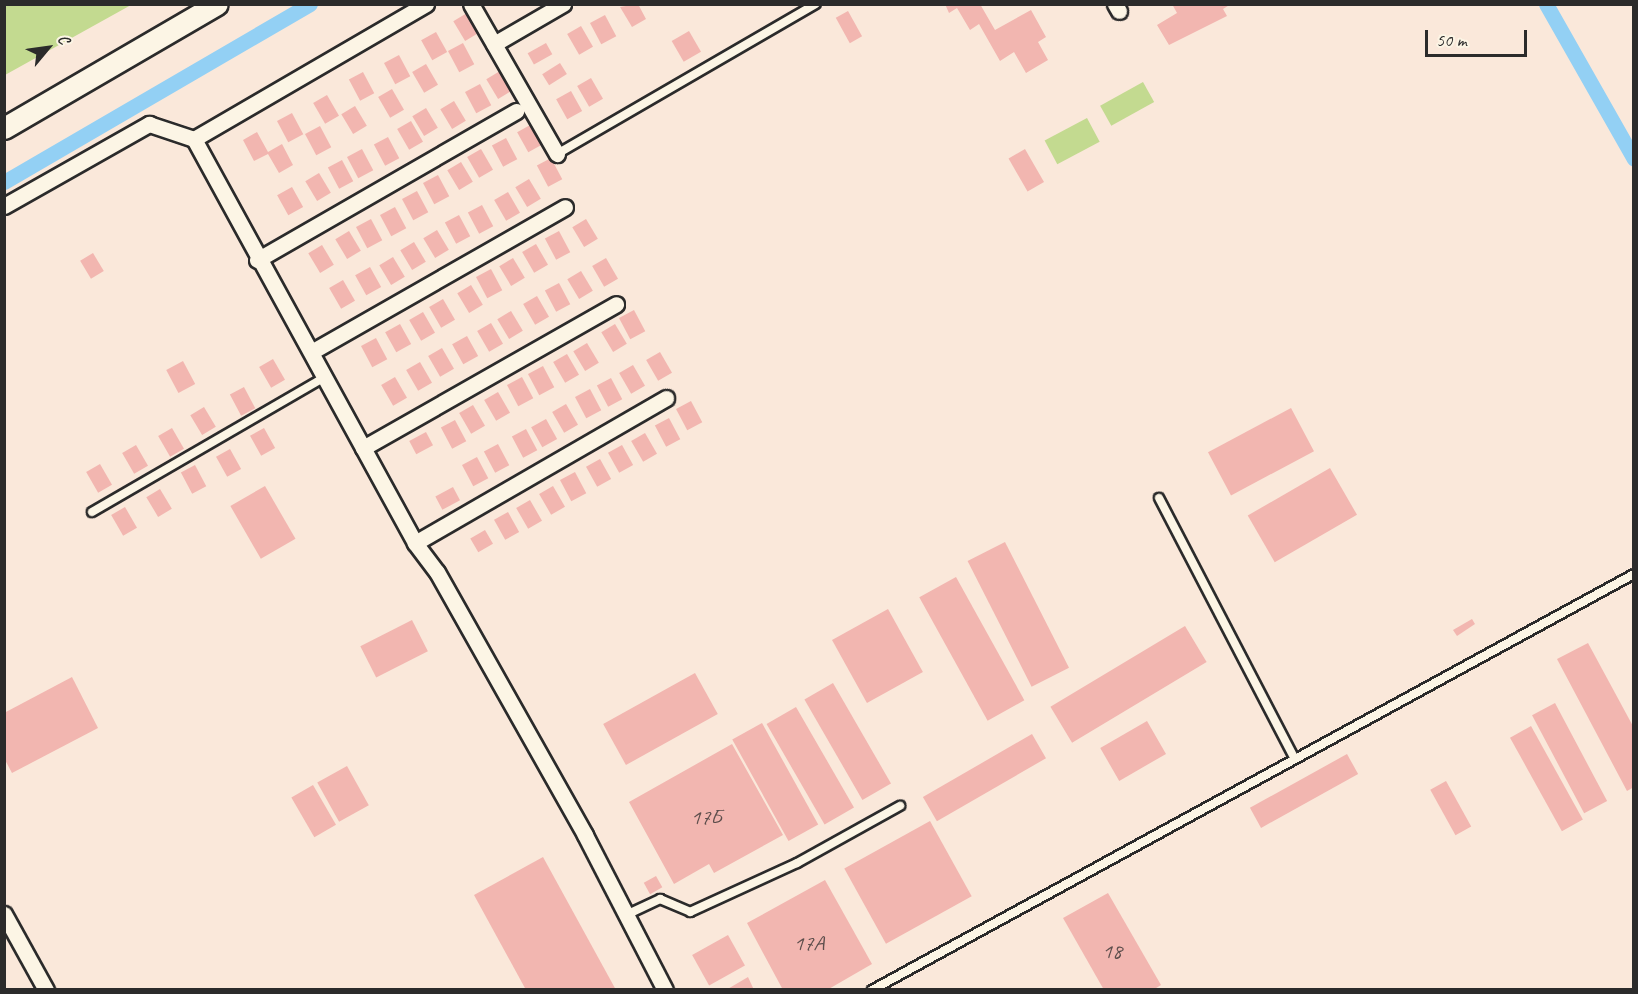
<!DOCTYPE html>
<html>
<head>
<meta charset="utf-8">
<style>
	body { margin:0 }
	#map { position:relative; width:1638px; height:994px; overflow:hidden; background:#fae8da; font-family:Caveat,sans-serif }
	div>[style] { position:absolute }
	.green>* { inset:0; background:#c3da90; transform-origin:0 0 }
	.canal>* { height:15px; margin:-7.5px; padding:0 7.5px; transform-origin:7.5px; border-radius:7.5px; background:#93d0f4 }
	.building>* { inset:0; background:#f2b6b0; transform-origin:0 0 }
	.roads { filter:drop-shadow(2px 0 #2b2b2b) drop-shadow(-2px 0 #2b2b2b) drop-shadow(0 2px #2b2b2b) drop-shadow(0 -2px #2b2b2b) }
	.lane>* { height:8px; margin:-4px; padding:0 4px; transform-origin:4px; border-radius:4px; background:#fcf5e5 }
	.street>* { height:15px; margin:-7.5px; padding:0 7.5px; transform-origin:7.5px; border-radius:7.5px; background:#fcf5e5 }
	.secondary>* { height:21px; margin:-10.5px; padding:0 10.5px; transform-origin:10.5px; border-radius:10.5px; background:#fcf5e5 }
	span { translate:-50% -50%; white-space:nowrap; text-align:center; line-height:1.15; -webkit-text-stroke:4.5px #fcf5e5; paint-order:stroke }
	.number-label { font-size:22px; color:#5d4e4c }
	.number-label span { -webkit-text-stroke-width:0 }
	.frame { position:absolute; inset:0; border:6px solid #2b2b2b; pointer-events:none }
	.north { position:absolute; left:18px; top:18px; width:60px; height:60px; -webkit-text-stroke:4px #fcf5e5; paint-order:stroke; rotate:61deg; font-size:16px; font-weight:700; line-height:24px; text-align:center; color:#2b2b2b }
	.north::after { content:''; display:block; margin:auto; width:21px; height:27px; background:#2b2b2b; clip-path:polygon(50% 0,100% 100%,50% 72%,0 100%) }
	.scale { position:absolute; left:1425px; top:30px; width:102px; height:27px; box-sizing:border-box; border:3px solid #2b2b2b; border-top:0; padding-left:8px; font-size:18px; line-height:21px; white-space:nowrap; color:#2b2b2b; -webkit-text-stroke:4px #fcf5e5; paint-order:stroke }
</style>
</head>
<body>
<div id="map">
	<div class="green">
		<i style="clip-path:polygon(5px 4px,131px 4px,131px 5px,5px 75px)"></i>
		<i style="left:1143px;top:82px;width:23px;height:49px;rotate:61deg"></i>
		<i style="left:1087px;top:118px;width:27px;height:48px;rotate:62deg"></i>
	</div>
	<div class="canal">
		<i style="left:1546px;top:4px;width:178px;rotate:60.4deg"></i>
		<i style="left:4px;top:182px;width:354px;rotate:-30.2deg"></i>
	</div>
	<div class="building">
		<i style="clip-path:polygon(638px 4px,646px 19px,632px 27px,620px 7px)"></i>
		<i style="clip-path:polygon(945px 4px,980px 4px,995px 30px,1031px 10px,1046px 37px,1038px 42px,1048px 60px,1026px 73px,1014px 52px,1000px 61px,979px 24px,970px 30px,957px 8px,949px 13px)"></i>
		<i style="clip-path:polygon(1172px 4px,1231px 4px,1223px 9px,1227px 16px,1169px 45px,1157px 25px,1177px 13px)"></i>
		<i style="left:848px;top:11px;width:29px;height:14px;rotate:61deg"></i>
		<i style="left:467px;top:13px;width:23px;height:16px;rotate:59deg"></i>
		<i style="left:605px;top:15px;width:24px;height:17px;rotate:62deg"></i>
		<i style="left:581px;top:26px;width:24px;height:16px;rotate:60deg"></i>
		<i style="left:689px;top:31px;width:24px;height:20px;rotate:60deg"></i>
		<i style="left:436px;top:32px;width:23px;height:17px;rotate:61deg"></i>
		<i style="left:463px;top:43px;width:24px;height:17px;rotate:62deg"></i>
		<i style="left:546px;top:43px;width:13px;height:21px;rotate:61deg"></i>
		<i style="left:399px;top:55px;width:24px;height:17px;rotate:62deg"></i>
		<i style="left:560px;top:63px;width:13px;height:21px;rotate:58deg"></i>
		<i style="left:426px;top:64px;width:24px;height:16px;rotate:60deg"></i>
		<i style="left:500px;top:71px;width:23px;height:16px;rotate:59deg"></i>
		<i style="left:363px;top:72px;width:24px;height:16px;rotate:62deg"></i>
		<i style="left:591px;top:78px;width:24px;height:16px;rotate:60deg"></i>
		<i style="left:480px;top:84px;width:24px;height:17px;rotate:62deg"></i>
		<i style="left:392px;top:89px;width:24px;height:16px;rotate:60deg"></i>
		<i style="left:571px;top:91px;width:23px;height:17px;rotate:61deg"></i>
		<i style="left:327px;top:95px;width:24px;height:16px;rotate:60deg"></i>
		<i style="left:454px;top:101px;width:23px;height:16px;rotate:59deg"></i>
		<i style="left:355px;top:106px;width:23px;height:16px;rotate:59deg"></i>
		<i style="left:426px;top:108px;width:23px;height:16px;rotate:59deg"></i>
		<i style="left:292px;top:113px;width:24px;height:17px;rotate:62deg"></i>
		<i style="left:411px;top:121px;width:24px;height:16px;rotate:60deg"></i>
		<i style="left:532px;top:124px;width:23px;height:17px;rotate:61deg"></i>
		<i style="left:320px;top:126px;width:24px;height:17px;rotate:62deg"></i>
		<i style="clip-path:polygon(257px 132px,268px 152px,282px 144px,293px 165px,279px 173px,268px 154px,254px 161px,243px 140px)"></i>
		<i style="left:388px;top:137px;width:24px;height:16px;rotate:62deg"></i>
		<i style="left:506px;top:138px;width:24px;height:16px;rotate:62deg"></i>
		<i style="left:362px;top:149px;width:24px;height:17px;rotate:62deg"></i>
		<i style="left:481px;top:149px;width:24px;height:16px;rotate:60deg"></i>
		<i style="left:1025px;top:149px;width:38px;height:19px;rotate:60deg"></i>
		<i style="left:551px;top:158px;width:24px;height:16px;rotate:62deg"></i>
		<i style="left:342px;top:160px;width:24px;height:16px;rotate:62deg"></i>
		<i style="left:461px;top:162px;width:23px;height:16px;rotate:59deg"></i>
		<i style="left:319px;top:173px;width:23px;height:16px;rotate:59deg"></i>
		<i style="left:438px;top:175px;width:24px;height:17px;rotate:62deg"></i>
		<i style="left:529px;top:179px;width:23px;height:16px;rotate:59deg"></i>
		<i style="left:292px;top:187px;width:23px;height:17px;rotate:61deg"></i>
		<i style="left:417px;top:191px;width:24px;height:17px;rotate:62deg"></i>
		<i style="left:508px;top:192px;width:24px;height:16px;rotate:60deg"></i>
		<i style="left:482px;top:205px;width:24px;height:16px;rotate:62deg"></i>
		<i style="left:395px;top:207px;width:24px;height:17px;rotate:62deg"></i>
		<i style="left:459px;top:215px;width:24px;height:16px;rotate:62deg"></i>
		<i style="left:371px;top:219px;width:24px;height:17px;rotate:62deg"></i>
		<i style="left:586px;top:219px;width:23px;height:16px;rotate:59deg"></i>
		<i style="left:437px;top:230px;width:23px;height:16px;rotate:59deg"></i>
		<i style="left:349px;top:231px;width:23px;height:16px;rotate:59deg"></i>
		<i style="left:559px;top:231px;width:24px;height:16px;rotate:62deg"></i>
		<i style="left:414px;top:242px;width:23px;height:16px;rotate:59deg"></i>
		<i style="left:536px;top:244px;width:24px;height:16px;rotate:60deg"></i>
		<i style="left:322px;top:245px;width:23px;height:16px;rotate:59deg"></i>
		<i style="left:93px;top:253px;width:21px;height:15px;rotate:59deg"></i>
		<i style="left:393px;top:257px;width:23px;height:16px;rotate:59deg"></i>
		<i style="left:513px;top:258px;width:23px;height:16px;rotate:59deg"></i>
		<i style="left:606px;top:258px;width:24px;height:16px;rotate:60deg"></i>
		<i style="left:370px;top:267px;width:23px;height:17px;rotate:61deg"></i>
		<i style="left:491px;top:269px;width:24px;height:17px;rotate:62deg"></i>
		<i style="left:581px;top:271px;width:23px;height:16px;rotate:59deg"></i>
		<i style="left:343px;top:280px;width:24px;height:16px;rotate:60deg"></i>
		<i style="left:559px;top:283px;width:24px;height:16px;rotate:62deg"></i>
		<i style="left:471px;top:285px;width:23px;height:16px;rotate:59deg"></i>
		<i style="left:537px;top:296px;width:24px;height:16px;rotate:60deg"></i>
		<i style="left:443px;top:299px;width:24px;height:16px;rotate:60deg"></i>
		<i style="left:634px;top:310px;width:24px;height:17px;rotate:62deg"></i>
		<i style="left:511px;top:311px;width:23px;height:16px;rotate:59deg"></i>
		<i style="left:423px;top:312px;width:24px;height:16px;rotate:60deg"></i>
		<i style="left:491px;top:323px;width:24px;height:16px;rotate:60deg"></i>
		<i style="left:400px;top:324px;width:23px;height:17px;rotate:61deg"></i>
		<i style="left:615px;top:324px;width:23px;height:16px;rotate:59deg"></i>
		<i style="left:467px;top:336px;width:23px;height:17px;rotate:61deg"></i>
		<i style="left:376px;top:338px;width:24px;height:17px;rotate:62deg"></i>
		<i style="left:587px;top:343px;width:23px;height:16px;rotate:59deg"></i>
		<i style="left:442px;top:348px;width:24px;height:16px;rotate:60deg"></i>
		<i style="left:660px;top:352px;width:24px;height:16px;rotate:60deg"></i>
		<i style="left:567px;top:354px;width:24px;height:16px;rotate:60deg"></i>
		<i style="left:273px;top:359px;width:24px;height:16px;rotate:60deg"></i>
		<i style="left:183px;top:361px;width:26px;height:19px;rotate:62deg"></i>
		<i style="left:420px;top:362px;width:24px;height:16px;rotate:60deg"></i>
		<i style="left:633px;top:365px;width:24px;height:16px;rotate:60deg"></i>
		<i style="left:543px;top:366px;width:24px;height:17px;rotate:62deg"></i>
		<i style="left:395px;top:377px;width:24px;height:16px;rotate:60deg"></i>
		<i style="left:522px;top:377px;width:24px;height:17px;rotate:62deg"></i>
		<i style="left:611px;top:378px;width:24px;height:16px;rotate:62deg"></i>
		<i style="left:244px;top:387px;width:24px;height:16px;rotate:62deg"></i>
		<i style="left:590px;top:389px;width:24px;height:17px;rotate:62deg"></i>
		<i style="left:498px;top:392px;width:24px;height:16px;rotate:60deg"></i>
		<i style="left:691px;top:401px;width:24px;height:17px;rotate:62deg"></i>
		<i style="left:566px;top:404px;width:24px;height:16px;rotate:60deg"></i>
		<i style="left:473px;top:405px;width:24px;height:16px;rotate:60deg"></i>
		<i style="left:204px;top:407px;width:23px;height:16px;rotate:59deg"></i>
		<i style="left:1291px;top:408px;width:49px;height:94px;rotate:62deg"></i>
		<i style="left:669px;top:418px;width:24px;height:16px;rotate:62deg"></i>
		<i style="left:546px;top:419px;width:23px;height:17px;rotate:61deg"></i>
		<i style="left:455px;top:420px;width:24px;height:16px;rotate:62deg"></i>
		<i style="left:172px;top:428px;width:24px;height:16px;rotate:60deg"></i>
		<i style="left:264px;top:428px;width:23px;height:16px;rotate:61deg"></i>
		<i style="left:526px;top:429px;width:24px;height:16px;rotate:62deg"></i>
		<i style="left:426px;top:432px;width:15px;height:19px;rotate:62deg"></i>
		<i style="left:645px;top:433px;width:24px;height:16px;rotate:60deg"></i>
		<i style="left:498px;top:444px;width:24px;height:16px;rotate:62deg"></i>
		<i style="left:136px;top:445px;width:24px;height:16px;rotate:60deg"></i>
		<i style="left:622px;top:445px;width:23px;height:16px;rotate:61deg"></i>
		<i style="left:230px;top:449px;width:23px;height:16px;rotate:61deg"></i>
		<i style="left:477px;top:457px;width:24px;height:17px;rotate:62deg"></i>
		<i style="left:600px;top:459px;width:23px;height:16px;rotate:61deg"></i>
		<i style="left:100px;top:464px;width:24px;height:16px;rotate:60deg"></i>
		<i style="left:195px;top:465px;width:24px;height:16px;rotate:62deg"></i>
		<i style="left:1330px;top:468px;width:54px;height:95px;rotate:60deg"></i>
		<i style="left:575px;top:472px;width:24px;height:17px;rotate:62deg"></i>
		<i style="left:265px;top:486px;width:61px;height:40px;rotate:60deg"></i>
		<i style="left:553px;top:486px;width:24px;height:16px;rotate:60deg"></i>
		<i style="left:453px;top:487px;width:15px;height:20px;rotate:62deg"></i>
		<i style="left:160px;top:489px;width:23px;height:16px;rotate:59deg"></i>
		<i style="left:530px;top:500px;width:24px;height:16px;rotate:60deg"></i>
		<i style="left:125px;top:507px;width:24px;height:16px;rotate:60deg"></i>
		<i style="left:508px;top:512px;width:23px;height:16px;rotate:61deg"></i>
		<i style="left:485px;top:530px;width:16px;height:17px;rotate:60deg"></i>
		<i style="left:1005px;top:542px;width:141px;height:42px;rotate:63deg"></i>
		<i style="left:956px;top:577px;width:141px;height:42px;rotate:61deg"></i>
		<i style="left:888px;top:609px;width:72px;height:64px;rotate:61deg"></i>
		<i style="clip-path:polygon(1472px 619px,1475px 624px,1457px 636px,1453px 630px)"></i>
		<i style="left:412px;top:620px;width:35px;height:58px;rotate:63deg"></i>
		<i style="left:1185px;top:626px;width:42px;height:157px;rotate:59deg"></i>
		<i style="clip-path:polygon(1588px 643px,1634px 728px,1634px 787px,1627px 791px,1557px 659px)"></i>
		<i style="left:695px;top:673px;width:47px;height:105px;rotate:61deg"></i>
		<i style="clip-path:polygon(72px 677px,98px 728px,12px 773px,4px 758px,4px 713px)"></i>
		<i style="left:833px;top:683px;width:116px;height:33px;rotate:60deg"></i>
		<i style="left:1555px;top:703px;width:111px;height:26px;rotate:62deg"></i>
		<i style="left:796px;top:707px;width:116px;height:34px;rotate:60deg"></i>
		<i style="left:1147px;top:721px;width:38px;height:54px;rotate:60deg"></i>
		<i style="left:762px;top:723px;width:116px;height:34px;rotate:61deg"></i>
		<i style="left:1531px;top:726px;width:107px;height:24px;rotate:61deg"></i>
		<i style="left:1032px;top:734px;width:28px;height:126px;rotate:60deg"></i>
		<i style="clip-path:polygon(732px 744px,783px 835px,714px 873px,709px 864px,674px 884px,629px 802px)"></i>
		<i style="left:1347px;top:754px;width:23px;height:111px;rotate:61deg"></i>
		<i style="left:347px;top:766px;width:45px;height:34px;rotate:61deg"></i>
		<i style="left:1446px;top:781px;width:52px;height:18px;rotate:61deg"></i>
		<i style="left:313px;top:785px;width:46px;height:25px;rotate:60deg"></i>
		<i style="left:930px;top:821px;width:86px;height:98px;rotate:61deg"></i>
		<i style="clip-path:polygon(543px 857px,616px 990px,526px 990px,474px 895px)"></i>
		<i style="left:656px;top:876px;width:13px;height:14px;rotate:61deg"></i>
		<i style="clip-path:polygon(825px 880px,872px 964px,827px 990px,783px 990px,747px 923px)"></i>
		<i style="clip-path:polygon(1108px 893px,1161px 985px,1153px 990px,1104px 990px,1063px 918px)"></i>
		<i style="left:728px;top:935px;width:35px;height:41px;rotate:61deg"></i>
		<i style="clip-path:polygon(748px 977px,754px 990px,726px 990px)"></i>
	</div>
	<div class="roads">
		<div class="lane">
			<i style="left:557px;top:154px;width:299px;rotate:-30.1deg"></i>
			<i style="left:1159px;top:498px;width:294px;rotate:62.5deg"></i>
			<i style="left:92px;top:512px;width:269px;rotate:-30.1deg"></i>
			<i style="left:626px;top:915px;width:38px;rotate:-25deg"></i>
			<i style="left:660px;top:899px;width:33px;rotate:23deg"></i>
			<i style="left:690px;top:912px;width:118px;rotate:-24.6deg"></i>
			<i style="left:797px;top:863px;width:118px;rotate:-29deg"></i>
			<i style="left:872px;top:990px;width:868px;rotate:-28.63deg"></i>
		</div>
		<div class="street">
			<i style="left:426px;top:4px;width:268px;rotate:149.8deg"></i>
			<i style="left:194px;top:139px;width:460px;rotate:61.3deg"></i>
			<i style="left:415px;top:543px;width:36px;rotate:53deg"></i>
			<i style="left:437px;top:572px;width:302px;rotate:60.6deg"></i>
			<i style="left:585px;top:835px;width:174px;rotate:62.7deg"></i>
			<i style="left:471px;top:4px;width:173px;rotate:60.2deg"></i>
			<i style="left:1115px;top:4px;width:8px;rotate:60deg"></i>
			<i style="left:494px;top:44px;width:80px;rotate:-30.1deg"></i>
			<i style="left:4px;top:206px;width:167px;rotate:-29.5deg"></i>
			<i style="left:149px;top:124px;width:47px;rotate:18.4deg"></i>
			<i style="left:257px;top:260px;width:299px;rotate:-29.9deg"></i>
			<i style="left:313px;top:351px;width:290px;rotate:-29.7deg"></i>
			<i style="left:363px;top:448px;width:291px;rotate:-29.6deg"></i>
			<i style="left:415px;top:543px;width:290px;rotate:-30deg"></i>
			<i style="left:4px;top:914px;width:87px;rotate:61.1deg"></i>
		</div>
		<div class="secondary">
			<i style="left:4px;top:128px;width:246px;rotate:-30.2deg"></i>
		</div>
	</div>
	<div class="number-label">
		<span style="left:706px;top:818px">17Б</span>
		<span style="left:809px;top:944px">17А</span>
		<span style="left:1112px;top:952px">18</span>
	</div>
	<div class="frame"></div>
	<div class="north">С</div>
	<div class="scale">50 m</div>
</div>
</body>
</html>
